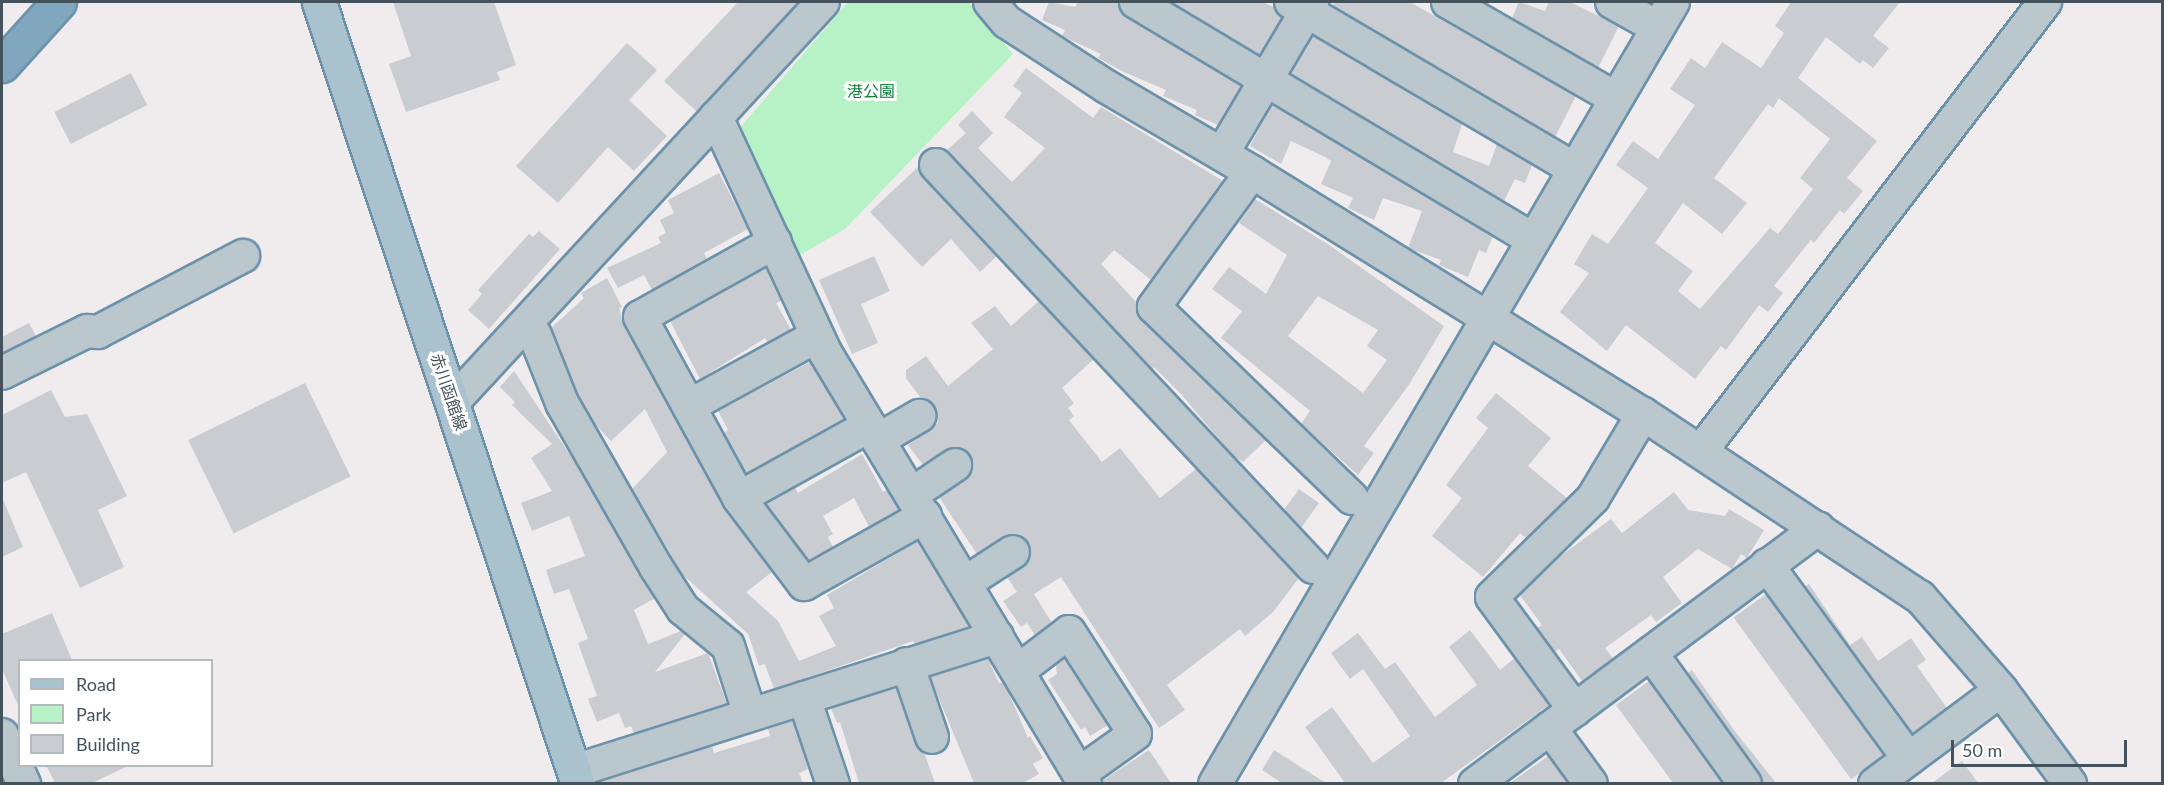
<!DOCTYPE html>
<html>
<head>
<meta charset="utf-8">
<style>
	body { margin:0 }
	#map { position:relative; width:2164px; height:785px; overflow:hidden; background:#f0eced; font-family:Lato,"Noto Sans JP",sans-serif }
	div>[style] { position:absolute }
	.green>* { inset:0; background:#b7f1c6 }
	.building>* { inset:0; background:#c9cdd2; transform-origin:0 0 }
	.roads { filter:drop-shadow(2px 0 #6c92ab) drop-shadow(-2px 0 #6c92ab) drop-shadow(0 2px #6c92ab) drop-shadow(0 -2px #6c92ab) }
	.minor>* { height:32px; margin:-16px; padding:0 16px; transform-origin:16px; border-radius:16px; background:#bac7cd }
	.major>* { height:33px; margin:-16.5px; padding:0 16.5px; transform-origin:16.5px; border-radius:16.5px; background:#aac1ce }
	.highway>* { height:33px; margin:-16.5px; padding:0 16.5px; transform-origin:16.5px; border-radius:16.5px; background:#81a7bf }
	span { translate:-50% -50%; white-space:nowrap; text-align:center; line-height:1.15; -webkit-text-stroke:6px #fff; paint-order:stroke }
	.park-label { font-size:16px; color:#11803a }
	.street-label { font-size:16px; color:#44535b }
	.frame { position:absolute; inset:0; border:3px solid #44535b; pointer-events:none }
	.legend { position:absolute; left:18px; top:659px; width:195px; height:108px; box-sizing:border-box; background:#fff; border:2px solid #b4babd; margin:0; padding:8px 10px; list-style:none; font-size:18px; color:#44535b }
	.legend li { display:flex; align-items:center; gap:12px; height:30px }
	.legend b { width:30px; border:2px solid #b4babd }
	.scale { position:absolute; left:1951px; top:740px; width:176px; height:27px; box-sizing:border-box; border:3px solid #44535b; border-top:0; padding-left:8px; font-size:18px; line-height:21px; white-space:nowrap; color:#44535b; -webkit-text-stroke:4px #fff; paint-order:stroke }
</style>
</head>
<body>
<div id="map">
	<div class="green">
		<i style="clip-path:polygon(848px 2px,969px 2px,1013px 54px,845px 229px,795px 258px,738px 130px)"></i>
	</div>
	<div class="building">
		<i style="clip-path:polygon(393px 2px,494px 2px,516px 65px,497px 72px,500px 80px,406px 112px,389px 64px,411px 56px)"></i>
		<i style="clip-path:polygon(738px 2px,799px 2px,697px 112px,664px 81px)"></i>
		<i style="clip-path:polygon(1049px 2px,1075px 7px,1078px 2px,1118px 2px,1127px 17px,1241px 86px,1218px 125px,1195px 115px,1197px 110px,1163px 96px,1166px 90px,1124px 72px,1098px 58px,1101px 54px,1062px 36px,1065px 30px,1042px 20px)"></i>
		<i style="clip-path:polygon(1170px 2px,1262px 2px,1274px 7px,1282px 18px,1260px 55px)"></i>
		<i style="clip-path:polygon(1335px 2px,1410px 2px,1576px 96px,1555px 137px,1333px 6px)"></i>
		<i style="clip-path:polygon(1519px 2px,1545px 11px,1549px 2px,1570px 2px,1619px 26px,1598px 68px,1512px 18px)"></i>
		<i style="clip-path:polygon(evenodd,1791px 2px,1900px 2px,1873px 36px,1889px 48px,1873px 68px,1863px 60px,1860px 64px,1826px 37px,1798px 78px,1877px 141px,1847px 178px,1863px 191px,1844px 214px,1840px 210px,1814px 243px,1811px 240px,1774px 286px,1783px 293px,1768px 312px,1759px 305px,1726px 350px,1721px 346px,1695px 379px,1626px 325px,1607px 351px,1560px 312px,1589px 273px,1574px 264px,1592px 234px,1608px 244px,1648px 188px,1616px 165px,1633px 141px,1658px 159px,1695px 105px,1670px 89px,1691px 58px,1705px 68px,1722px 42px,1761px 68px,1784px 33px,1775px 26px,1791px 2px,1779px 98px,1830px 139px,1800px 178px,1813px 189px,1778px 234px,1770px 228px,1700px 309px,1678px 291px,1693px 271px,1655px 243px,1683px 203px,1722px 234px,1747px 203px,1714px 178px,1768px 104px,1773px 108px,1779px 98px)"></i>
		<i style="clip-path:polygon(1313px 36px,1462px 124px,1453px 152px,1489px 166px,1497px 144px,1532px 165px,1525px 183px,1515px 179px,1504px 201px,1291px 74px)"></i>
		<i style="clip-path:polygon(627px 43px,657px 70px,629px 100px,667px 136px,634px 171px,608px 147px,558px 203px,516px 166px)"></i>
		<i style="clip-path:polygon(1026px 68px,1093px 118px,1101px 107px,1223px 181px,1151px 280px,1114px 250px,1101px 264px,1137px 303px,1142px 320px,1266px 440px,1243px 462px,1234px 457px,1181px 394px,1154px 367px,1152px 369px,946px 151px,966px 133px,958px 125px,972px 111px,993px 133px,978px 148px,1012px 182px,1045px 148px,1004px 117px,1022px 93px,1013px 86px)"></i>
		<i style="left:131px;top:73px;width:36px;height:86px;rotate:63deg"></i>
		<i style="clip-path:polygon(1272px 105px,1493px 236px,1486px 253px,1479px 250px,1468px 277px,1439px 265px,1441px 260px,1408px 248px,1422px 211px,1383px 198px,1374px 220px,1348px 208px,1353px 198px,1321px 184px,1331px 161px,1325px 157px,1291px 141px,1281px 164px,1250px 146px)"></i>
		<i style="clip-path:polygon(918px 167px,923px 177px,997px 256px,980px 272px,951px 239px,922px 267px,870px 212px)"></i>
		<i style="clip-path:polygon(719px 173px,748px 229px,704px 253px,707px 259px,652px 290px,644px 275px,618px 288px,607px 268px,661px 243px,658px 237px,666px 233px,660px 220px,674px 213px,668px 200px)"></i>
		<i style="clip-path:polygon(evenodd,1255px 199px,1329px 245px,1444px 326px,1410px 383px,1364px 446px,1374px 453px,1358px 475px,1301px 424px,1310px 411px,1221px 338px,1242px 311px,1212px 289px,1229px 267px,1266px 294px,1287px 255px,1239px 223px,1255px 199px,1318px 296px,1378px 330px,1367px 346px,1387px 360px,1363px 393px,1288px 336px,1318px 296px)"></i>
		<i style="clip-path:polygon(539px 231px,560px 249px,489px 329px,468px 310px,482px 294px,478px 290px,508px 257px,529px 234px,533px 237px)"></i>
		<i style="clip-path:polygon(874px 256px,890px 291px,861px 304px,878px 343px,852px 354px,819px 280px)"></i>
		<i style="clip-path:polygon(766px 268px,781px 301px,776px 303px,791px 330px,768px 343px,765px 338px,700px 379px,670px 321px)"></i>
		<i style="clip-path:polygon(607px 278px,622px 307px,619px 308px,624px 326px,723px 507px,772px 572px,746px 592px,778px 621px,799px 661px,836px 646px,819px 616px,834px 608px,827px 595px,918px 541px,969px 627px,915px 644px,913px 641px,774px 689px,765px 664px,759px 666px,748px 634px,682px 574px,632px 489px,667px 452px,645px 409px,611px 441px,595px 424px,578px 395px,551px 328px,584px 298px,581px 293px)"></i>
		<i style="clip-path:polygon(1039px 301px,1094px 359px,1062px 388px,1074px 403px,1068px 408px,1074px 416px,1069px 420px,1102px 462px,1120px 448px,1160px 498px,1196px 469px,1299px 578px,1273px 612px,1245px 636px,1240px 629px,1167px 685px,1185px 710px,1159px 728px,1061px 577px,1034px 594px,1052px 623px,1035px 635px,1027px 623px,1021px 627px,1003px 601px,1017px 592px,1007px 577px,1029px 561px,1028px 543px,1012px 534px,977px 554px,939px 497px,971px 473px,970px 454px,953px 447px,923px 465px,908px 445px,938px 423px,934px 406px,921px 398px,906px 378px,906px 370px,926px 356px,948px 386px,993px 349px,971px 323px,995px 306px,1011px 326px)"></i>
		<i style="clip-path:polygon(29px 323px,36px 336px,2px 353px,2px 337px)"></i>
		<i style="clip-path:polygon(810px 362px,844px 419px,746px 473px,724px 433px,728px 430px,718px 411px)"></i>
		<i style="clip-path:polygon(514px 371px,580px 470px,655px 598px,634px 610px,648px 644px,681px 631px,685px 634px,655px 672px,708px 653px,727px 704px,634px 733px,631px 726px,625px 728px,619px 713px,597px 722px,588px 699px,597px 696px,578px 643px,588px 639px,569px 589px,554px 594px,546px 570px,585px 556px,569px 516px,532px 531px,521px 503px,552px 491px,531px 458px,552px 444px,512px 405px,515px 402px,500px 387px)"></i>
		<i style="left:305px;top:383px;width:104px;height:130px;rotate:64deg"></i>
		<i style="clip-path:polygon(51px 390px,65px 417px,87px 414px,127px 496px,98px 510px,124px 567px,80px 588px,26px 472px,2px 483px,2px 415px)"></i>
		<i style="clip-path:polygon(1496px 393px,1551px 438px,1528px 466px,1567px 498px,1526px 538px,1520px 533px,1483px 577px,1432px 536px,1462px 498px,1446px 485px,1488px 428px,1476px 418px)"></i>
		<i style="clip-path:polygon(862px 454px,883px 492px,887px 490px,899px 510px,869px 527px,854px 498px,823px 516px,833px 534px,828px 537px,833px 547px,808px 560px,766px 504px,795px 487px,798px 493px)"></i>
		<i style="clip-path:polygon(1299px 489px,1319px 503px,1301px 528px,1284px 510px)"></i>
		<i style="clip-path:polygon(1674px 492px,1688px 510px,1725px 516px,1729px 509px,1764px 530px,1747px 558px,1741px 554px,1732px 569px,1698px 549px,1663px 577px,1682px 603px,1656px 622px,1651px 615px,1605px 648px,1613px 658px,1582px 681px,1559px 649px,1555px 652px,1537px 628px,1542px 625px,1520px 595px,1559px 557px,1611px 519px,1622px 533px)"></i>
		<i style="clip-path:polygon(2px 497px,23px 547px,2px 557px)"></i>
		<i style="clip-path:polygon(1809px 584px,1850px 645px,1862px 637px,1878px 661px,1911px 638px,1926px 660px,1917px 666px,1947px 708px,1912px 733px,1805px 586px)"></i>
		<i style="left:1766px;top:594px;width:200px;height:40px;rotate:54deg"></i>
		<i style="clip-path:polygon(52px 613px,72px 660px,20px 660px,20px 710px,2px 669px,2px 634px)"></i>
		<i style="clip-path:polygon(1470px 630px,1500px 670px,1515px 658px,1549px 705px,1441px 783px,1345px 783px,1305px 727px,1332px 707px,1373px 763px,1410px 736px,1363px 669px,1350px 679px,1331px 653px,1358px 633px,1385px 669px,1395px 662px,1435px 717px,1477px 685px,1449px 647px)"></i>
		<i style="clip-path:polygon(1064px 658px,1108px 725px,1090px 736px,1085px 727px,1081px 730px,1048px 680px,1057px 674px,1056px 665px)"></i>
		<i style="clip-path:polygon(988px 659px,999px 683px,1003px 682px,1008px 691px,1028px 738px,1030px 736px,1043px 758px,1033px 764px,1039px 774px,1023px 783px,974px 783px,930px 677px)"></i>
		<i style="clip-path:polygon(1692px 670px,1734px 730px,1776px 783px,1763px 783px,1760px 774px,1688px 673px)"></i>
		<i style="clip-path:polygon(1649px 681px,1722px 783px,1673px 783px,1616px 705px)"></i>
		<i style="clip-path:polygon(896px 688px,915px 743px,924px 752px,935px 783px,859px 783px,840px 722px,837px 723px,831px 708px)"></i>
		<i style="clip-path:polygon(793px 721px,808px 769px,799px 773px,803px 783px,596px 783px,712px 746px,714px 753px,770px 736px,768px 729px)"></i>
		<i style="clip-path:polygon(1149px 750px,1171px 783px,1103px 783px,1102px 781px)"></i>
		<i style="clip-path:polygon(1274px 750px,1326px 783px,1282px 783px,1262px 770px)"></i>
		<i style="clip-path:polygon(1548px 756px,1568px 783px,1510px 783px)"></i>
		<i style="clip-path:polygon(1962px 761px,1978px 783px,1932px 783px)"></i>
		<i style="clip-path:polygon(46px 765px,130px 765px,92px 783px,55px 783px)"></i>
	</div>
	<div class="roads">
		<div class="minor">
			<i style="left:990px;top:2px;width:26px;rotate:50deg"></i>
			<i style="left:1007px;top:22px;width:119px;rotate:33deg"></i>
			<i style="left:1107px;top:87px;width:168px;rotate:30.4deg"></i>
			<i style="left:1252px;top:172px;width:460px;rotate:31.8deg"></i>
			<i style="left:1643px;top:414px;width:332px;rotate:33.5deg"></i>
			<i style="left:1920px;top:597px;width:123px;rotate:48.9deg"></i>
			<i style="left:2001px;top:690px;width:117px;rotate:53.7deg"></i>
			<i style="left:1136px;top:2px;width:462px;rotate:30.9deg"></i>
			<i style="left:1291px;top:2px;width:329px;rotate:30.5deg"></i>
			<i style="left:1448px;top:2px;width:193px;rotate:29.9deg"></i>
			<i style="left:1612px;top:2px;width:51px;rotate:29.1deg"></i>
			<i style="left:716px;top:117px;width:259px;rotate:65.1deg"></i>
			<i style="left:825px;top:352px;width:504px;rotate:58.96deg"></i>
			<i style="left:1222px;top:154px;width:177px;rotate:-59.4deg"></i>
			<i style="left:936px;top:165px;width:551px;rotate:46.84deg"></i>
			<i style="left:1252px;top:172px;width:167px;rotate:126deg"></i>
			<i style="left:1154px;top:307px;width:275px;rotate:44deg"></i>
			<i style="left:775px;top:242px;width:154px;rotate:150.9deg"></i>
			<i style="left:640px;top:317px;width:206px;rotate:61.3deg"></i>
			<i style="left:739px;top:498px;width:108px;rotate:52.9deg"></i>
			<i style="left:804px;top:584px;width:139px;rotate:-29.3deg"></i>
			<i style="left:535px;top:335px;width:73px;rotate:68.3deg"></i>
			<i style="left:562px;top:403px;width:189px;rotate:60.2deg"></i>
			<i style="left:656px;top:567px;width:50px;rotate:57.3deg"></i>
			<i style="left:683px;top:609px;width:58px;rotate:39.4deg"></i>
			<i style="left:728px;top:646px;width:72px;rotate:72.3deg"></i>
			<i style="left:2px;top:373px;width:95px;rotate:-26.3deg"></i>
			<i style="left:87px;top:331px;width:11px;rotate:5deg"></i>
			<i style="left:98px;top:332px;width:164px;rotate:-27.7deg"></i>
			<i style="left:452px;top:403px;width:546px;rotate:-47.23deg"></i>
			<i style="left:689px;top:406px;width:146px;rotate:-28.7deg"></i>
			<i style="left:878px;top:440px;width:48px;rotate:-30.3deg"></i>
			<i style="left:1701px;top:451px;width:566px;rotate:-52.54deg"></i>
			<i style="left:912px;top:494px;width:52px;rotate:-34deg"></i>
			<i style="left:739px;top:498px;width:149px;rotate:-29deg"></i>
			<i style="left:1767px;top:565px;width:240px;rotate:53.8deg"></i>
			<i style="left:965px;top:583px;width:57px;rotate:-32.9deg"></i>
			<i style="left:1651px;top:653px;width:161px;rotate:54.3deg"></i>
			<i style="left:907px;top:664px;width:77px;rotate:71.1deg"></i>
			<i style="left:1018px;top:671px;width:64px;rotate:-37.4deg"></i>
			<i style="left:1069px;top:632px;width:121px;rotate:57.1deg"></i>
			<i style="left:1135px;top:734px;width:69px;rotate:144.5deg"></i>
			<i style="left:804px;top:698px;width:91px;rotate:71.4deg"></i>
			<i style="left:1575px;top:710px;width:140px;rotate:-126.3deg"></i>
			<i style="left:1492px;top:597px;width:141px;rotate:-44.4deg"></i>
			<i style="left:1593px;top:498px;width:98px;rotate:-59.2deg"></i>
			<i style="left:1550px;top:728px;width:69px;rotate:53.8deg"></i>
			<i style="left:2px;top:735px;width:54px;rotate:65.8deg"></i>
			<i style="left:574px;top:771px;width:444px;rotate:-17.6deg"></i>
			<i style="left:1215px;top:784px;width:906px;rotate:-59.64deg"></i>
			<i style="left:1475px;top:784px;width:428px;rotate:-36.7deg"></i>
			<i style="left:1875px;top:784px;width:157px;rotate:-36.7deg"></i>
		</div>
		<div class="major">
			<i style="left:319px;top:2px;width:824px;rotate:71.68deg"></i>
		</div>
		<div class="highway">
			<i style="left:2px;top:65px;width:85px;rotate:-47.9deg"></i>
		</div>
	</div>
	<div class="park-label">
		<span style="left:871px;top:91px">港公園</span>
	</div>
	<div class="street-label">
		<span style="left:449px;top:392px;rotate:71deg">赤川函館線</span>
	</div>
	<div class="frame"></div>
	<ul class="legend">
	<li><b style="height:8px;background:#aac1ce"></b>Road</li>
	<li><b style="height:16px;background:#b7f1c6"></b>Park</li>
	<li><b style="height:16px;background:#c9cdd2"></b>Building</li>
	</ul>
	<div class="scale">50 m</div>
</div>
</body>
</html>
